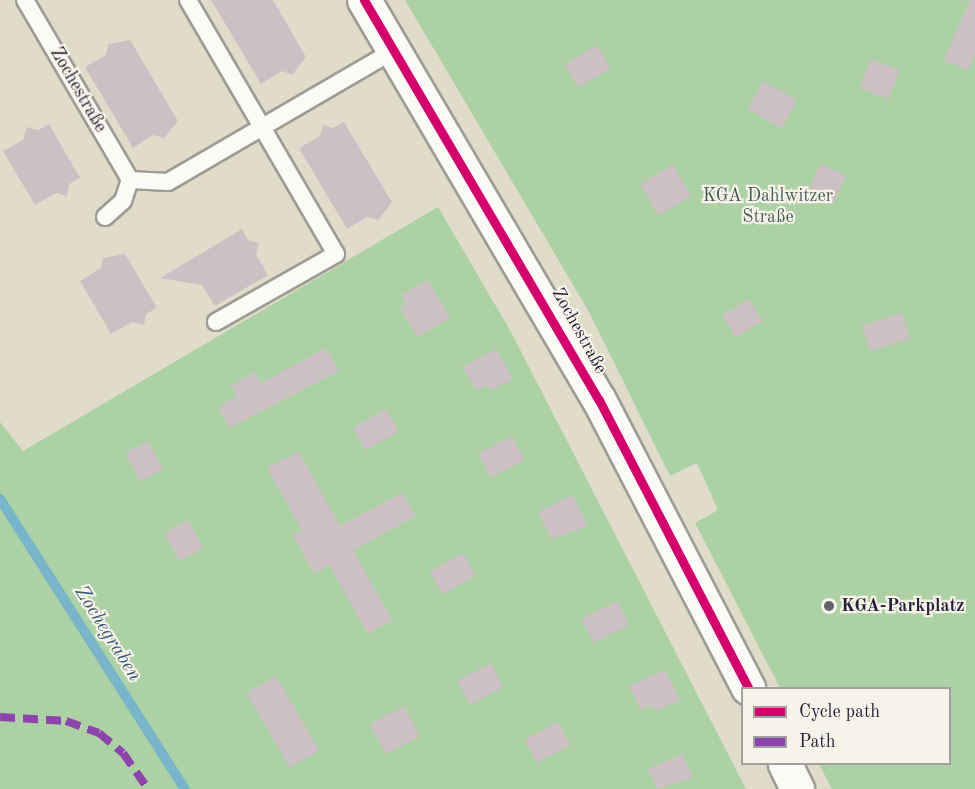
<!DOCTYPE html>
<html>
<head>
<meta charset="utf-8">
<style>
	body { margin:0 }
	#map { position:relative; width:975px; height:789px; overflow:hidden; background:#e1dcca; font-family:"Old Standard TT",serif }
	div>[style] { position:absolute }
	.green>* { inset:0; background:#acd1a4 }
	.stream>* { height:10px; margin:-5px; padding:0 5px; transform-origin:5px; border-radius:5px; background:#79b5ca }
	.building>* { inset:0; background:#cdc0c4; transform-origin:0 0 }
	.roads { filter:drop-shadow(2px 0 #9e9c94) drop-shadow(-2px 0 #9e9c94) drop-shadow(0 2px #9e9c94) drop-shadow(0 -2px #9e9c94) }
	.service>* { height:16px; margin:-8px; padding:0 8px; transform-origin:8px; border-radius:8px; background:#fafaf7 }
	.minor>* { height:33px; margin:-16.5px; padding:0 16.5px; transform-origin:16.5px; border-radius:16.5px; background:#fafaf7 }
	.quiet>* { height:8px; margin-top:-4px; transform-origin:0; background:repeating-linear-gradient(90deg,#8e44ad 0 15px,transparent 0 23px) }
	.cycleway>* { height:9px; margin:-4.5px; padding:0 4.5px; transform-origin:4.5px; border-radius:4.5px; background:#d6006c }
	.dots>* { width:16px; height:16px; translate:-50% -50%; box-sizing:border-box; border:3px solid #f7f3e8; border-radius:50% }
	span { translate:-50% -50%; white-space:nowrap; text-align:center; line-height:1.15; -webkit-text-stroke:4.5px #f7f3e8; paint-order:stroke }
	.street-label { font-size:18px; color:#22223b }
	.park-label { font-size:18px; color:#435c55 }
	.poi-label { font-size:18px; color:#22223b; font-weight:700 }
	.left { translate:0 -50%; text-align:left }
	.water-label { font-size:20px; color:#335674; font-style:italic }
	.legend { position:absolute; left:741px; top:687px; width:210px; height:78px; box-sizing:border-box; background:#f7f3e8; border:2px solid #a29fa3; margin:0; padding:8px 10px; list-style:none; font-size:18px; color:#22223b }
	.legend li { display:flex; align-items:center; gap:12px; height:30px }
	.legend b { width:30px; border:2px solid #a29fa3 }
</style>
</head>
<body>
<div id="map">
	<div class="green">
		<i style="clip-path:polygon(405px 0,975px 0,975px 789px,832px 789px,819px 764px,950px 764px,950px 688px,780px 688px,695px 523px,718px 510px,697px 463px,670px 476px,589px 312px)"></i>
		<i style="clip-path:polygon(438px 207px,511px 332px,746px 789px,0 789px,0 422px,23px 451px)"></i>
	</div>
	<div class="stream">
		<i style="left:0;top:499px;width:344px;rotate:57.5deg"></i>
	</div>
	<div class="building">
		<i style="clip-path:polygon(211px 0,273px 0,306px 57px,292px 75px,282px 71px,261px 84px)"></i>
		<i style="clip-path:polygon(970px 0,975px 0,975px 54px,968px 70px,944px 60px)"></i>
		<i style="clip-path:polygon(130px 40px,178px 121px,164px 138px,153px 135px,133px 148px,85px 67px,106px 55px,108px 44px)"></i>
		<i style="left:597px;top:45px;width:27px;height:38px;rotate:59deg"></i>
		<i style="left:871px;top:59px;width:31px;height:31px;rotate:22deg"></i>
		<i style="left:763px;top:81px;width:39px;height:32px;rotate:29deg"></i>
		<i style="clip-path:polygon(344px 122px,392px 202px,378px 220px,367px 217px,347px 229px,299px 148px,320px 136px,323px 125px,333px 128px)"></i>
		<i style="clip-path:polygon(49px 124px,80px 178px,69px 184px,67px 196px,56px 193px,35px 205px,3px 151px,23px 140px,27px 127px,38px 130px)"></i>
		<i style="left:820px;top:164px;width:28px;height:30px;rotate:23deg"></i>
		<i style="left:673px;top:165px;width:36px;height:38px;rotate:60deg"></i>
		<i style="clip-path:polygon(242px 229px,248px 240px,259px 243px,256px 254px,268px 275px,215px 306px,202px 285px,160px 278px)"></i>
		<i style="clip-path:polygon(125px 254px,157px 308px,146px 314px,144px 325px,132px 322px,111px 334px,80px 281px,101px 268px,103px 258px)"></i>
		<i style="clip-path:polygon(428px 280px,450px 318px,417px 337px,400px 308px,407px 304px,401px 295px)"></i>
		<i style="left:749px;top:299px;width:26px;height:31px;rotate:59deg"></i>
		<i style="left:902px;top:313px;width:27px;height:42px;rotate:73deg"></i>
		<i style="clip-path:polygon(326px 348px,339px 371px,229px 428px,218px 407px,237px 396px,231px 385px,255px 372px,261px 383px)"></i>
		<i style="clip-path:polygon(496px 349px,513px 379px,490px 391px,487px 385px,476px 390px,462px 367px)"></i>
		<i style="left:386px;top:409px;width:26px;height:38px;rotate:61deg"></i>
		<i style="left:512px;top:436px;width:27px;height:38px;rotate:63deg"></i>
		<i style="left:148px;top:441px;width:32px;height:26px;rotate:62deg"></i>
		<i style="clip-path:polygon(299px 452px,340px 526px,402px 493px,416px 516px,353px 550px,392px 620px,368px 634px,329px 565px,314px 574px,293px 535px,302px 531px,267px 467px)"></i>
		<i style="clip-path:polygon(572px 495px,588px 526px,552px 539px,538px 512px)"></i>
		<i style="left:188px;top:520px;width:32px;height:27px;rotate:62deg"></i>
		<i style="left:463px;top:553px;width:26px;height:38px;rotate:61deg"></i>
		<i style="left:617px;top:601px;width:27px;height:40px;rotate:63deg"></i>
		<i style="left:491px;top:663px;width:27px;height:38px;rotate:62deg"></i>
		<i style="clip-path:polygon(665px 670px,680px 700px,655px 711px,652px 705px,641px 710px,629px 686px)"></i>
		<i style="left:276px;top:676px;width:86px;height:34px;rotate:60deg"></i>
		<i style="left:404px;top:706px;width:34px;height:39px;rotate:62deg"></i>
		<i style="left:558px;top:722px;width:26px;height:38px;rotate:62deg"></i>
		<i style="clip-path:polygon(682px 754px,693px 778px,657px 789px,648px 769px)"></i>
	</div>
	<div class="roads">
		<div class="service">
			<i style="left:25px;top:0;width:208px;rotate:59.7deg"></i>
			<i style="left:188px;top:0;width:294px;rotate:59.8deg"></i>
			<i style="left:336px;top:254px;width:138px;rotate:150.5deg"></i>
			<i style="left:105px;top:217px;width:24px;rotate:-42deg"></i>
			<i style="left:123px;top:201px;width:22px;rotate:-72deg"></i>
			<i style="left:130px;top:180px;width:38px;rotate:3deg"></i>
			<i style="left:168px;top:182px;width:263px;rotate:-30.2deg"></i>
		</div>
		<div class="minor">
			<i style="left:364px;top:0;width:464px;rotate:59.6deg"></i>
			<i style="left:599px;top:400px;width:324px;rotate:62.6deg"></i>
			<i style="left:785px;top:764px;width:28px;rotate:64deg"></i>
		</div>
	</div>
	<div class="quiet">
		<i style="left:0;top:717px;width:66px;rotate:3.5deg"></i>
		<i style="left:66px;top:721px;width:35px;rotate:20deg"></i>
		<i style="left:99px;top:733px;width:31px;rotate:40deg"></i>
		<i style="left:123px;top:753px;width:44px;rotate:55.2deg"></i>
	</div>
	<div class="cycleway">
		<i style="left:364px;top:0;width:464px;rotate:59.6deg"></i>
		<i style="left:599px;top:400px;width:324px;rotate:62.6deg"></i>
	</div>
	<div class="dots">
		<i style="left:829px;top:606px;background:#65636d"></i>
	</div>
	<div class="street-label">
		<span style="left:78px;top:90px;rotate:60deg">Zochestraße</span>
		<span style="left:579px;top:331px;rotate:61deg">Zochestraße</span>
	</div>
	<div class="park-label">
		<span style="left:768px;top:207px">KGA Dahlwitzer<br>Straße</span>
	</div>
	<div class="poi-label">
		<span class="left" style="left:841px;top:606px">KGA-Parkplatz</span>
	</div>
	<div class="water-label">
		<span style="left:107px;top:634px;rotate:58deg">Zochegraben</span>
	</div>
	<ul class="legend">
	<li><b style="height:8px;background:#d6006c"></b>Cycle path</li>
	<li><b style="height:8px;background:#8e44ad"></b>Path</li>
	</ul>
</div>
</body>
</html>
